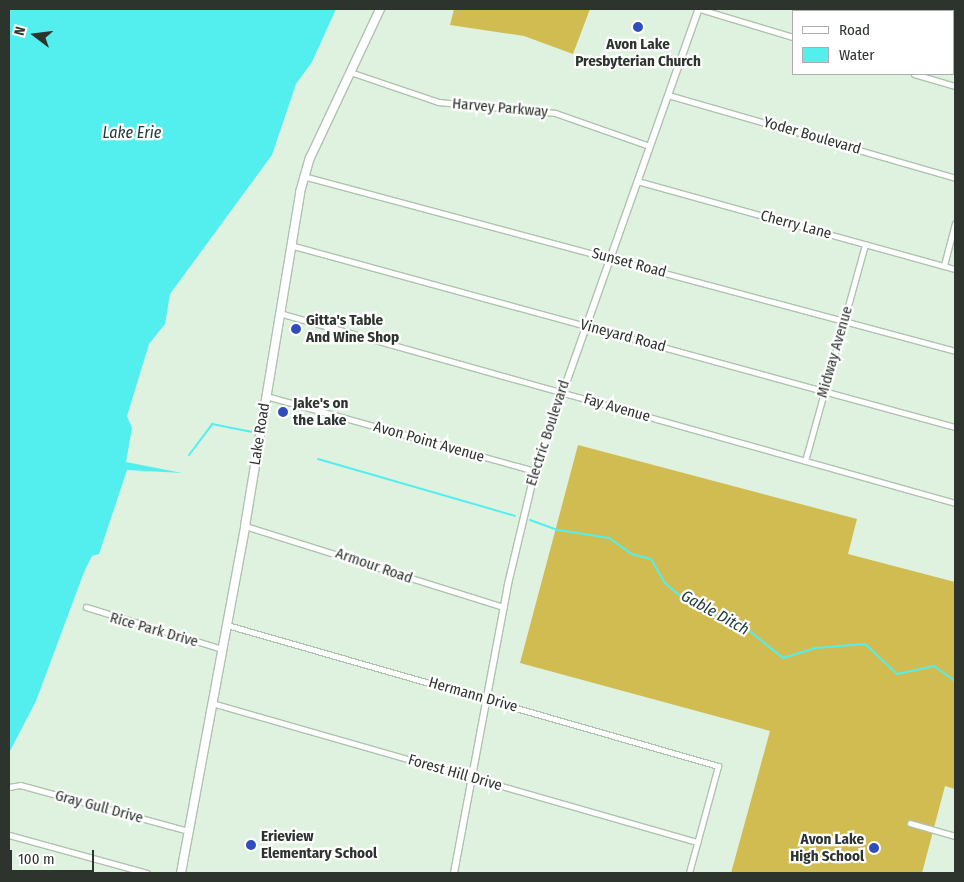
<!DOCTYPE html>
<html>
<head>
<meta charset="utf-8">
<style>
	body { margin:0 }
	#map { position:relative; width:964px; height:882px; overflow:hidden; background:#dff2e0; font-family:"Fira Sans Condensed",sans-serif }
	div>[style] { position:absolute }
	.forest>* { inset:0; background:#d1bc52 }
	.water>* { inset:0; background:#53eeee }
	.stream>* { height:2px; margin:-1px; padding:0 1px; transform-origin:1px; border-radius:1px; background:#53eeee }
	.roads { filter:drop-shadow(1px 0 #afc2b0) drop-shadow(-1px 0 #afc2b0) drop-shadow(0 1px #afc2b0) drop-shadow(0 -1px #afc2b0) }
	.minor>* { height:5px; margin:-2.5px; padding:0 2.5px; transform-origin:2.5px; border-radius:2.5px; background:#fff }
	.tertiary>* { height:6px; margin:-3px; padding:0 3px; transform-origin:3px; border-radius:3px; background:#fff }
	.primary>* { height:8px; margin:-4px; padding:0 4px; transform-origin:4px; border-radius:4px; background:#fff }
	.dots>* { width:14px; height:14px; translate:-50% -50%; box-sizing:border-box; border:2px solid #fff; border-radius:50% }
	span { translate:-50% -50%; white-space:nowrap; text-align:center; line-height:1.15; -webkit-text-stroke:4.5px #fff; paint-order:stroke }
	.poi-label { font-size:15px; color:#2c342d; font-weight:700 }
	.left { translate:0 -50%; text-align:left }
	.right { translate:-100% -50%; text-align:right }
	.street-label { font-size:15px; color:#2c342d }
	.water-label { font-size:16px; color:#223c3c; font-style:italic }
	.frame { position:absolute; inset:0; border:10px solid #2c342d; pointer-events:none }
	.legend { position:absolute; left:792px; top:10px; width:162px; height:65px; box-sizing:border-box; background:#fff; border:1px solid #abaeab; margin:0; padding:6px 9px; list-style:none; font-size:15px; color:#2c342d }
	.legend li { display:flex; align-items:center; gap:10px; height:25px }
	.legend b { width:25px; border:1px solid #abaeab }
	.north { position:absolute; left:10px; top:10px; width:50px; height:50px; -webkit-text-stroke:4px #fff; paint-order:stroke; rotate:285deg; font-size:14px; font-weight:700; line-height:20px; text-align:center; color:#2c342d }
	.north::after { content:''; display:block; margin:auto; width:18px; height:22px; background:#2c342d; clip-path:polygon(50% 0,100% 100%,50% 72%,0 100%) }
	.scale { position:absolute; left:10px; top:850px; width:84px; height:22px; box-sizing:border-box; border:2px solid #2c342d; border-top:0; padding-left:6px; font-size:15px; line-height:18px; white-space:nowrap; color:#2c342d; -webkit-text-stroke:4px #fff; paint-order:stroke }
</style>
</head>
<body>
<div id="map">
	<div class="forest">
		<i style="clip-path:polygon(454px 9px,590px 9px,573px 54px,524px 36px,450px 25px)"></i>
		<i style="clip-path:polygon(578px 445px,857px 519px,848px 554px,955px 582px,955px 789px,945px 786px,922px 873px,731px 873px,770px 731px,520px 663px)"></i>
	</div>
	<div class="water">
		<i style="clip-path:polygon(9px 9px,336px 9px,312px 62px,296px 84px,272px 155px,170px 294px,165px 324px,149px 344px,127px 416px,132px 428px,126px 462px,182px 473px,127px 470px,99px 554px,92px 556px,84px 572px,36px 701px,9px 753px)"></i>
	</div>
	<div class="stream">
		<i style="left:189px;top:455px;width:39px;rotate:-53deg"></i>
		<i style="left:212px;top:424px;width:41px;rotate:11.3deg"></i>
		<i style="left:318px;top:459px;width:205px;rotate:16.1deg"></i>
		<i style="left:530px;top:520px;width:30px;rotate:20deg"></i>
		<i style="left:558px;top:530px;width:52px;rotate:8.9deg"></i>
		<i style="left:609px;top:538px;width:28px;rotate:35deg"></i>
		<i style="left:632px;top:554px;width:20px;rotate:15deg"></i>
		<i style="left:651px;top:559px;width:28px;rotate:60deg"></i>
		<i style="left:665px;top:583px;width:21px;rotate:41deg"></i>
		<i style="left:681px;top:597px;width:73px;rotate:25.9deg"></i>
		<i style="left:747px;top:629px;width:46px;rotate:38.9deg"></i>
		<i style="left:783px;top:658px;width:34px;rotate:-17deg"></i>
		<i style="left:815px;top:648px;width:50px;rotate:-4.6deg"></i>
		<i style="left:865px;top:644px;width:44px;rotate:43.2deg"></i>
		<i style="left:897px;top:674px;width:38px;rotate:-12deg"></i>
		<i style="left:934px;top:666px;width:26px;rotate:36deg"></i>
	</div>
	<div class="roads">
		<div class="minor">
			<i style="left:700px;top:9px;width:97px;rotate:16.8deg"></i>
			<i style="left:350px;top:72px;width:93px;rotate:18.8deg"></i>
			<i style="left:438px;top:102px;width:118px;rotate:5.4deg"></i>
			<i style="left:555px;top:113px;width:100px;rotate:19.3deg"></i>
			<i style="left:914px;top:74px;width:43px;rotate:16.3deg"></i>
			<i style="left:668px;top:95px;width:299px;rotate:16.1deg"></i>
			<i style="left:303px;top:176px;width:675px;rotate:15.02deg"></i>
			<i style="left:637px;top:181px;width:330px;rotate:15.5deg"></i>
			<i style="left:290px;top:245px;width:689px;rotate:15.31deg"></i>
			<i style="left:944px;top:265px;width:43px;rotate:-75.3deg"></i>
			<i style="left:279px;top:313px;width:702px;rotate:15.7deg"></i>
			<i style="left:266px;top:396px;width:279px;rotate:15.6deg"></i>
			<i style="left:805px;top:461px;width:225px;rotate:-74.5deg"></i>
			<i style="left:245px;top:526px;width:271px;rotate:17.4deg"></i>
			<i style="left:86px;top:607px;width:142px;rotate:17.2deg"></i>
			<i style="left:227px;top:625px;width:511px;rotate:16.02deg"></i>
			<i style="left:718px;top:766px;width:111px;rotate:105.2deg"></i>
			<i style="left:212px;top:703px;width:505px;rotate:15.99deg"></i>
			<i style="left:9px;top:787px;width:11px;rotate:-10deg"></i>
			<i style="left:20px;top:785px;width:174px;rotate:15.3deg"></i>
			<i style="left:910px;top:823px;width:47px;rotate:16.1deg"></i>
			<i style="left:9px;top:835px;width:143px;rotate:15.4deg"></i>
		</div>
		<div class="tertiary">
			<i style="left:454px;top:873px;width:294px;rotate:-79.4deg"></i>
			<i style="left:508px;top:584px;width:116px;rotate:-76.6deg"></i>
			<i style="left:535px;top:471px;width:490px;rotate:-70.5deg"></i>
		</div>
		<div class="primary">
			<i style="left:181px;top:873px;width:353px;rotate:-79.5deg"></i>
			<i style="left:245px;top:526px;width:338px;rotate:-80.6deg"></i>
			<i style="left:300px;top:192px;width:35px;rotate:-74deg"></i>
			<i style="left:310px;top:158px;width:165px;rotate:-64.8deg"></i>
		</div>
	</div>
	<div class="dots">
		<i style="left:638px;top:27px;background:#304dbe"></i>
		<i style="left:296px;top:329px;background:#304dbe"></i>
		<i style="left:283px;top:412px;background:#304dbe"></i>
		<i style="left:251px;top:845px;background:#304dbe"></i>
		<i style="left:874px;top:848px;background:#304dbe"></i>
	</div>
	<div class="poi-label">
		<span style="left:638px;top:53px">Avon Lake<br>Presbyterian Church</span>
		<span class="left" style="left:306px;top:329px">Gitta's Table<br>And Wine Shop</span>
		<span class="left" style="left:293px;top:412px">Jake's on<br>the Lake</span>
		<span class="left" style="left:261px;top:845px">Erieview<br>Elementary School</span>
		<span class="right" style="left:864px;top:848px">Avon Lake<br>High School</span>
	</div>
	<div class="street-label">
		<span style="left:500px;top:108px;rotate:5deg">Harvey Parkway</span>
		<span style="left:812px;top:136px;rotate:16deg">Yoder Boulevard</span>
		<span style="left:796px;top:225px;rotate:15deg">Cherry Lane</span>
		<span style="left:629px;top:263px;rotate:15deg">Sunset Road</span>
		<span style="left:623px;top:336px;rotate:15deg">Vineyard Road</span>
		<span style="left:835px;top:352px;rotate:-74deg">Midway Avenue</span>
		<span style="left:617px;top:408px;rotate:16deg">Fay Avenue</span>
		<span style="left:548px;top:433px;rotate:-72deg">Electric Boulevard</span>
		<span style="left:260px;top:434px;rotate:-81deg">Lake Road</span>
		<span style="left:429px;top:442px;rotate:16deg">Avon Point Avenue</span>
		<span style="left:374px;top:566px;rotate:19deg">Armour Road</span>
		<span style="left:154px;top:630px;rotate:16deg">Rice Park Drive</span>
		<span style="left:473px;top:695px;rotate:16deg">Hermann Drive</span>
		<span style="left:455px;top:773px;rotate:16deg">Forest Hill Drive</span>
		<span style="left:99px;top:807px;rotate:15deg">Gray Gull Drive</span>
	</div>
	<div class="water-label">
		<span style="left:132px;top:133px">Lake Erie</span>
		<span style="left:715px;top:613px;rotate:29deg">Gable Ditch</span>
	</div>
	<div class="frame"></div>
	<ul class="legend">
	<li><b style="height:6px;background:#fff"></b>Road</li>
	<li><b style="height:14px;background:#53eeee"></b>Water</li>
	</ul>
	<div class="north">N</div>
	<div class="scale">100 m</div>
</div>
</body>
</html>
